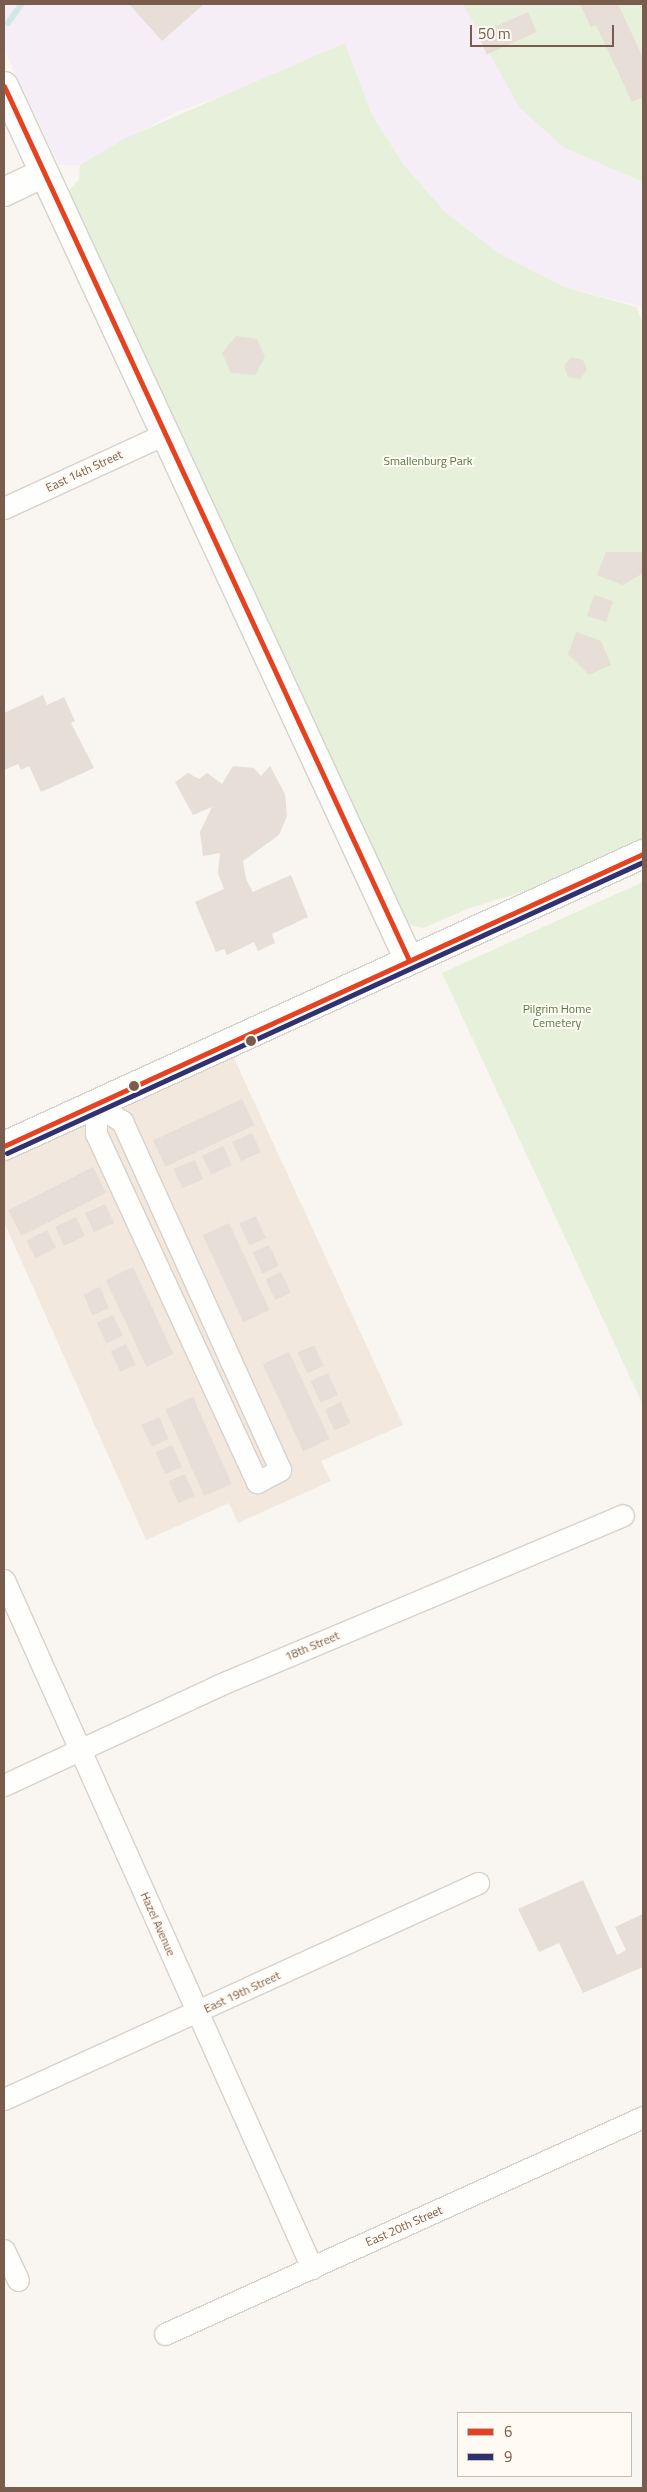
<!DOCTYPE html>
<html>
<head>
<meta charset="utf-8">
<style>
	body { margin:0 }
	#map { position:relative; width:647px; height:2492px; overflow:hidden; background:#f9f5f0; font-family:"Titillium Web",sans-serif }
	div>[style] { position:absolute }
	.residential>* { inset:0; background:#f2e8de }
	.education>* { inset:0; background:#f6eef6 }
	.green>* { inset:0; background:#e7f0db }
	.stream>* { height:5.5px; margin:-2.75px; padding:0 2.75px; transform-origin:2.75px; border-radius:2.75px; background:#d0e8ea }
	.building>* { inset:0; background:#e6ded7; transform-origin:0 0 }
	.roads { filter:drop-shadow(1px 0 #d7d1cb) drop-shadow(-1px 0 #d7d1cb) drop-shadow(0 1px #d7d1cb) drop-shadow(0 -1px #d7d1cb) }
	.street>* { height:21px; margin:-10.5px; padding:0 10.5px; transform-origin:10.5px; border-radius:10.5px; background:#fefefd }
	.secondary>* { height:28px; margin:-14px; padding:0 14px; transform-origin:14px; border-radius:14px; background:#fefefd }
	.bus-1>* { height:5px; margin:-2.5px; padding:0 2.5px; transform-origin:2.5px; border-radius:2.5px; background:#e44221 }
	.bus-2>* { height:5px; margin:-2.5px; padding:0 2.5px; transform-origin:2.5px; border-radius:2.5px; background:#303171 }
	.dots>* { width:14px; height:14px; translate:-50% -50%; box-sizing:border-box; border:2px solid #fffaf3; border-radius:50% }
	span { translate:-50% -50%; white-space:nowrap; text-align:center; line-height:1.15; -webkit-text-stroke:4px #fffaf3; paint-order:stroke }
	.park-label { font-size:12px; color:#537a41 }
	.street-label { font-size:12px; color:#7a5c4d }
	.frame { position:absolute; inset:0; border:5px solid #7a5c4d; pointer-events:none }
	.legend { position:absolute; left:457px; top:2412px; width:175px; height:65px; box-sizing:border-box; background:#fffaf3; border:1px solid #cabbb1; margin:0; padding:6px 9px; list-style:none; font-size:15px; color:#7a5c4d }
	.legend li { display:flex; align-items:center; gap:10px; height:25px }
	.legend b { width:25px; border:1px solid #cabbb1 }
	.scale { position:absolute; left:470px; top:25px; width:144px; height:22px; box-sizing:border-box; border:2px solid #7a5c4d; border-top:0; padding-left:6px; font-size:15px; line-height:18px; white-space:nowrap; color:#7a5c4d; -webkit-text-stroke:4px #fffaf3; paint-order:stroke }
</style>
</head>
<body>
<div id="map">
	<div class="residential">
		<i style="clip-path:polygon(233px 1056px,403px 1425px,321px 1461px,331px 1481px,238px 1523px,229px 1503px,146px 1540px,4px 1222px,4px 1157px)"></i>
	</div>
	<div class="education">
		<i style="clip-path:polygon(4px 4px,643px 4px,643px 307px,564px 287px,498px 253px,444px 211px,403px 164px,372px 115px,345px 43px,254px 85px,176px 112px,80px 165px,59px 165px,4px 50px)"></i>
	</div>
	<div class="green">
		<i style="clip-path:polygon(463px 4px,643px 4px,643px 182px,563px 147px,519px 107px)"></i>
		<i style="clip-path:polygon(345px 43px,372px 115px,403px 164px,444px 211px,498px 253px,564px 287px,636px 307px,643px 323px,643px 842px,552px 883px,470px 908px,423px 928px,410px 925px,402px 916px,69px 198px,70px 189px,79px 180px,80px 165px,126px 138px)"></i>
		<i style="clip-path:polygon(643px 882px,643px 1405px,442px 973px)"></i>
	</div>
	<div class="stream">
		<i style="left:8px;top:23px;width:24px;rotate:-54deg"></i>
	</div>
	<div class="building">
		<i style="clip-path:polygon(129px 4px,204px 4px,162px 41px)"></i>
		<i style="clip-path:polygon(580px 4px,618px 4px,643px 58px,643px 97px,632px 102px,596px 25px,591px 27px)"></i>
		<i style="left:528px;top:12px;width:22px;height:55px;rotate:66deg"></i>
		<i style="clip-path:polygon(236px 336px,257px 339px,265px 357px,255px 375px,231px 373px,222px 353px)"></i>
		<i style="clip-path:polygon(571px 357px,583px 360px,587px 370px,580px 379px,568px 377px,564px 366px)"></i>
		<i style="clip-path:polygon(606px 552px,643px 552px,643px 573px,623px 585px,597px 575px)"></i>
		<i style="left:594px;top:595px;width:20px;height:22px;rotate:18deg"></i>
		<i style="clip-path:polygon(576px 632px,601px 641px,611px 665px,589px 675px,568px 654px)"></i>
		<i style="clip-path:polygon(43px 695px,47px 705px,64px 697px,75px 721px,71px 723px,94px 768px,41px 792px,29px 766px,21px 770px,18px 764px,4px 770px,4px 713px)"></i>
		<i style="clip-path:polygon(233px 766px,254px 768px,261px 776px,270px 766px,285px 794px,287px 816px,279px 835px,243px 861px,246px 879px,253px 892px,291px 875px,308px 917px,272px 934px,275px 943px,258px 951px,254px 942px,227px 955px,224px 949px,216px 952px,195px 902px,224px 889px,218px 873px,220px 853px,203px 856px,200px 832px,212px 807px,193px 815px,175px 782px,188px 773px,199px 779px,207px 773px,222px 784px)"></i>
		<i style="left:242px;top:1099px;width:29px;height:98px;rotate:65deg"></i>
		<i style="left:252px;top:1133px;width:21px;height:22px;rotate:65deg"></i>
		<i style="left:223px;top:1146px;width:21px;height:23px;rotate:65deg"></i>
		<i style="left:195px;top:1160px;width:21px;height:23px;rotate:67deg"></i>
		<i style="left:93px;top:1167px;width:29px;height:95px;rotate:63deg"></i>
		<i style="left:105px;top:1204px;width:21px;height:22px;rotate:65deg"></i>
		<i style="left:256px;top:1216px;width:24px;height:18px;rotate:66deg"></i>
		<i style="left:76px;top:1217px;width:21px;height:23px;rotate:65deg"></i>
		<i style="left:229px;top:1223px;width:96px;height:29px;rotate:65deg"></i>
		<i style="left:47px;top:1230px;width:20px;height:23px;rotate:63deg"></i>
		<i style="left:269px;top:1245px;width:23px;height:18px;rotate:65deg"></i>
		<i style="left:133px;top:1267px;width:96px;height:30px;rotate:65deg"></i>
		<i style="left:281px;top:1272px;width:23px;height:17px;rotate:65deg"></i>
		<i style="left:100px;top:1287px;width:23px;height:18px;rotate:67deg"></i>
		<i style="left:113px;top:1315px;width:23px;height:18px;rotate:65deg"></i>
		<i style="left:126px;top:1344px;width:23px;height:17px;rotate:65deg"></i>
		<i style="left:314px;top:1345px;width:23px;height:18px;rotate:65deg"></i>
		<i style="left:289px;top:1352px;width:96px;height:29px;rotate:65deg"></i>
		<i style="left:328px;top:1373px;width:24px;height:19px;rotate:66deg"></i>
		<i style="left:193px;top:1397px;width:95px;height:30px;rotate:66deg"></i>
		<i style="left:341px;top:1402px;width:23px;height:18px;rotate:65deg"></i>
		<i style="left:159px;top:1417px;width:24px;height:19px;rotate:66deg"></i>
		<i style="left:172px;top:1445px;width:24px;height:18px;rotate:66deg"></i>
		<i style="left:185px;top:1474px;width:24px;height:18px;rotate:66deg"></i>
		<i style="clip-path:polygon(583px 1880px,617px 1955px,626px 1950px,615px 1927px,643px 1914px,643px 1967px,583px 1993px,559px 1943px,539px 1952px,518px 1909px)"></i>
	</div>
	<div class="roads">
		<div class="street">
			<i style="left:4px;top:508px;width:177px;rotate:-24.7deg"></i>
			<i style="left:96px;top:1105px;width:31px;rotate:32deg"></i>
			<i style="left:122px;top:1121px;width:383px;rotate:65.6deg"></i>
			<i style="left:280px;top:1470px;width:26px;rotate:152deg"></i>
			<i style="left:257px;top:1482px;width:384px;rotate:-114.8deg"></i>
			<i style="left:96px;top:1133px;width:28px;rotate:-90deg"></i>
			<i style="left:4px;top:1580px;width:754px;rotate:65.88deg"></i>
			<i style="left:4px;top:1785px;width:237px;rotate:-24.9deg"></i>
			<i style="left:219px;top:1685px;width:438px;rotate:-22.8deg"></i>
			<i style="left:4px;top:2099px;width:521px;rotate:-24.5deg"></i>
			<i style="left:4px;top:2250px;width:33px;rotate:65deg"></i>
			<i style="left:165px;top:2334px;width:525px;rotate:-24.42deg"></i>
		</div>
		<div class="secondary">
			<i style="left:4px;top:86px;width:963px;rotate:65.14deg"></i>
			<i style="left:4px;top:192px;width:44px;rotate:-25.4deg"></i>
			<i style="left:4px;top:1146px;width:703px;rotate:-24.56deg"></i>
		</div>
	</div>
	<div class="bus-1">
		<i style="left:4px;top:86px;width:963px;rotate:65.14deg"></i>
		<i style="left:4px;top:1146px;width:703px;rotate:-24.56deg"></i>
	</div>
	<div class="bus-2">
		<i style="left:7px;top:1153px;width:699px;rotate:-24.59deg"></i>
	</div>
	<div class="dots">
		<i style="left:251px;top:1041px;background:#7a5c4d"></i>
		<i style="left:134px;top:1086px;background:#7a5c4d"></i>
	</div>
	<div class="park-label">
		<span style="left:428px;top:461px">Smallenburg Park</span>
		<span style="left:557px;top:1016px">Pilgrim Home<br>Cemetery</span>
	</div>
	<div class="street-label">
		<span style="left:84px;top:471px;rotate:-25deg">East 14th Street</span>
		<span style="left:312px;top:1646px;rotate:-23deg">18th Street</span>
		<span style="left:158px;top:1924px;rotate:66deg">Hazel Avenue</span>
		<span style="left:242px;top:1992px;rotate:-25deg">East 19th Street</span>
		<span style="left:404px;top:2226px;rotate:-24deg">East 20th Street</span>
	</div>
	<div class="frame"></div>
	<ul class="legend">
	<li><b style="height:6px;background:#e44221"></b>6</li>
	<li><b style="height:6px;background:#303171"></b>9</li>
	</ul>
	<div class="scale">50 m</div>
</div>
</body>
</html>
